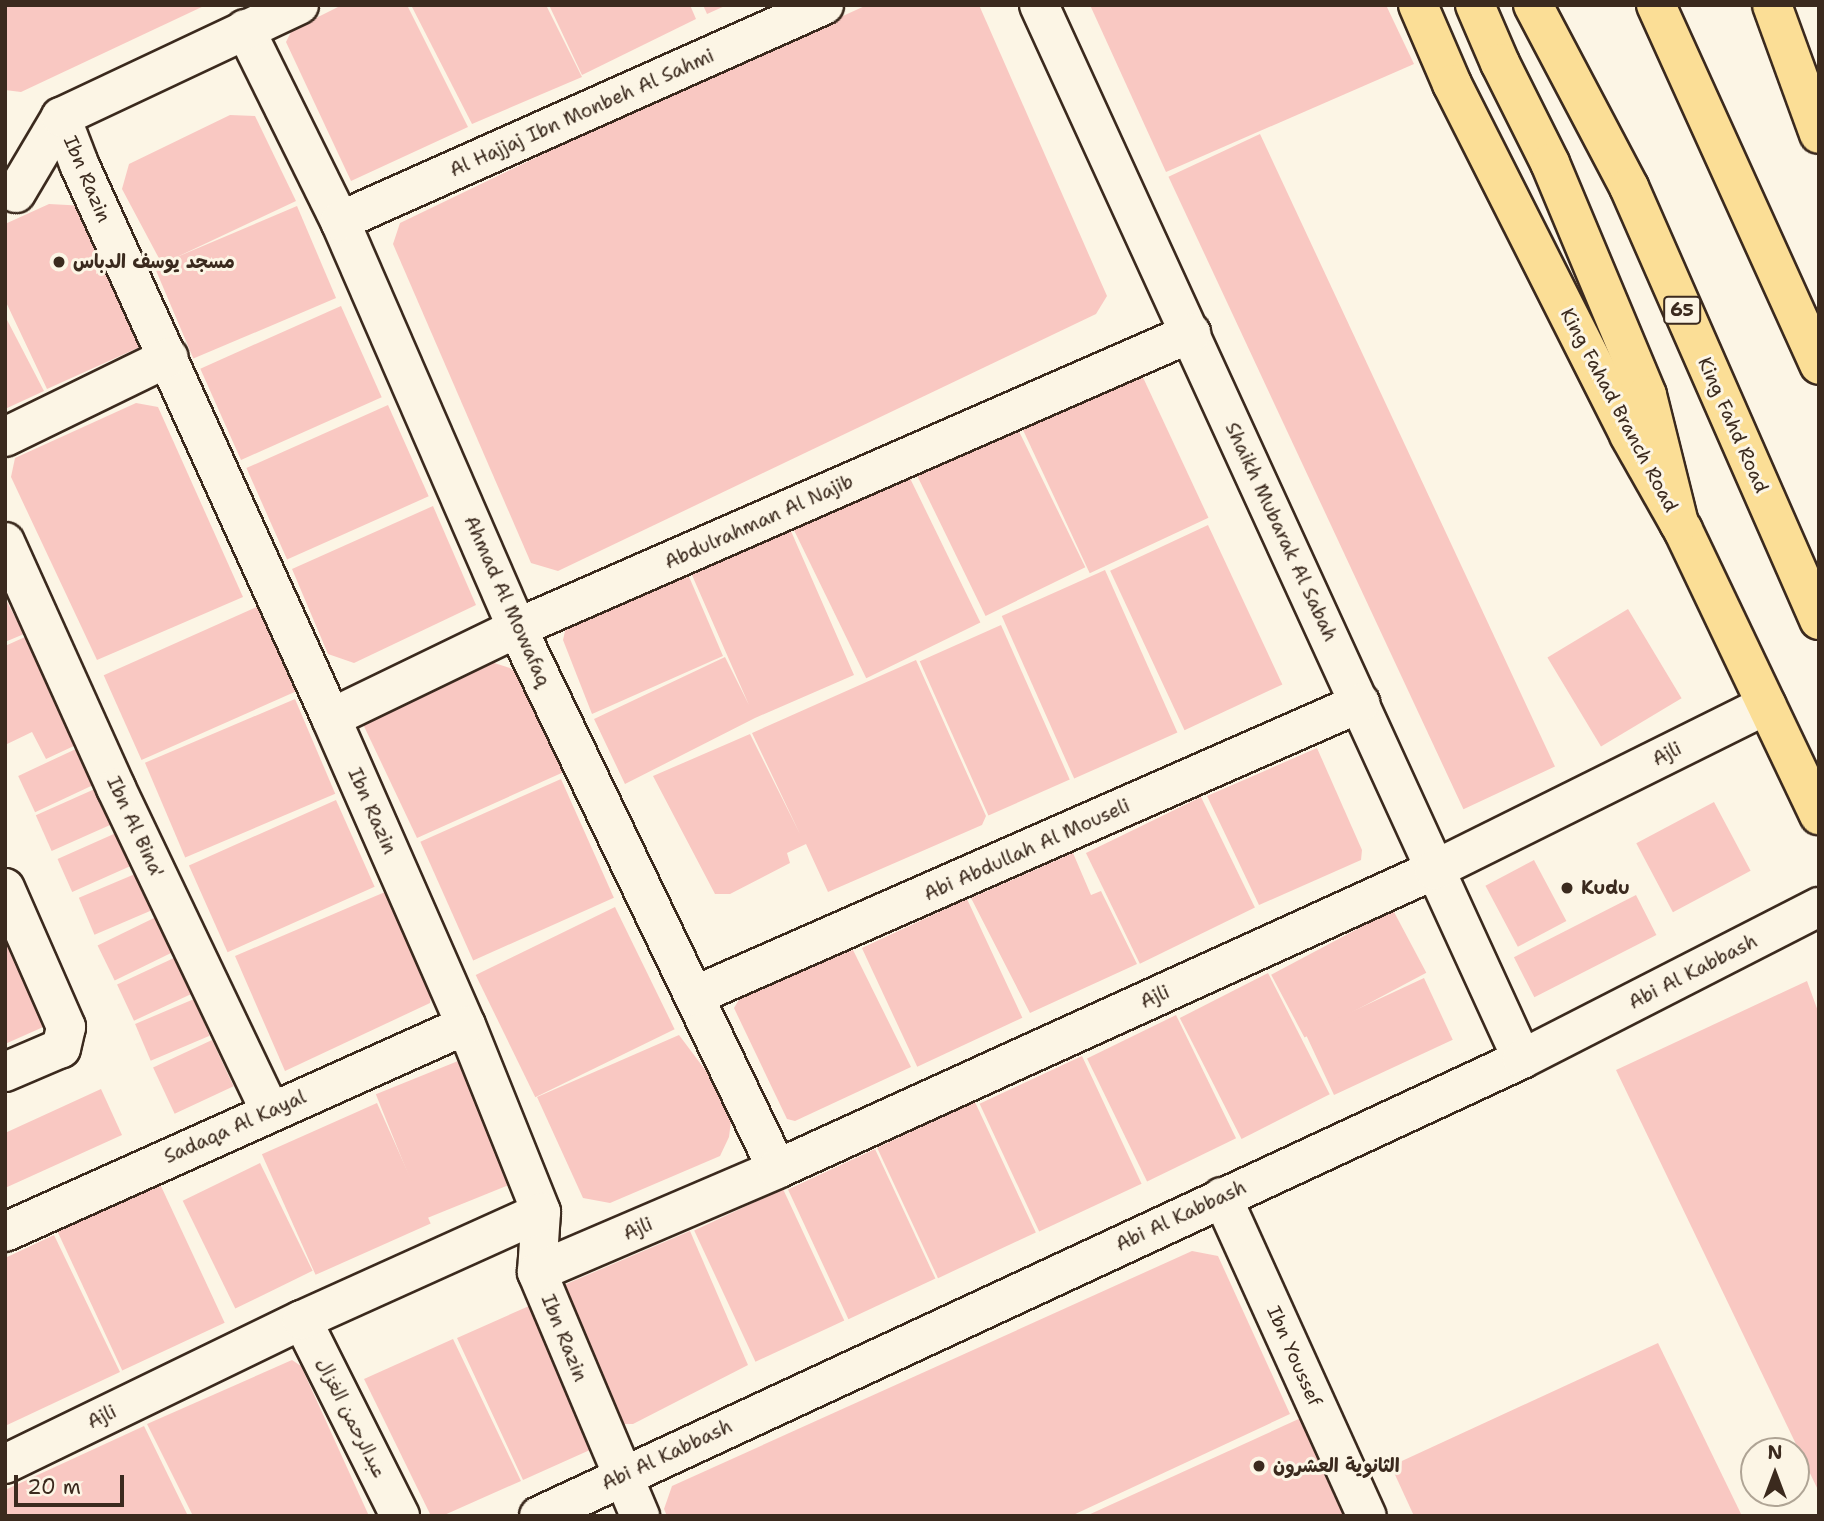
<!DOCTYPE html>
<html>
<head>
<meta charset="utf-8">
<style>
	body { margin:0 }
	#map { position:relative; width:1824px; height:1521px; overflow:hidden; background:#fcf5e5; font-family:"Shantell Sans","Playpen Sans Arabic",sans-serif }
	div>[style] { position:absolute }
	.building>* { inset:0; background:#f9c8c2; transform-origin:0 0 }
	.roads { filter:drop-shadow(2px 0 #3b2a1e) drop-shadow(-2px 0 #3b2a1e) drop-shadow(0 2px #3b2a1e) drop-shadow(0 -2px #3b2a1e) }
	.minor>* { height:38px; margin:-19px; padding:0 19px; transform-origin:19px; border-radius:19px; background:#fcf5e5 }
	.major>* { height:38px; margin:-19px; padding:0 19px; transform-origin:19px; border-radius:19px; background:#fbde96 }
	.highway>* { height:38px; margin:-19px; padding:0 19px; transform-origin:19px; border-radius:19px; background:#fbde96 }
	.dots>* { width:19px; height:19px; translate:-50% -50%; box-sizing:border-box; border:4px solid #fcf5e5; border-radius:50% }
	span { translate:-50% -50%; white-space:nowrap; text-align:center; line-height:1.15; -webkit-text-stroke:6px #fcf5e5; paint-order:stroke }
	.shield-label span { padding:2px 5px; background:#fcf5e5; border:2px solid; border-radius:5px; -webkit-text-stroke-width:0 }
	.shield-label { font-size:18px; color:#3b2a1e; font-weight:700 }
	.street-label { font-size:19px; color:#3b2a1e }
	.poi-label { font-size:19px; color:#3b2a1e; font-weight:700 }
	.left { translate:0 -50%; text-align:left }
	.frame { position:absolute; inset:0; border:7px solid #3b2a1e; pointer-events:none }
	.north { position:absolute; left:1740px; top:1437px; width:70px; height:70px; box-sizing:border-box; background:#fcf5e5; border:2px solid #afa495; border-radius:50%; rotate:0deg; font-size:19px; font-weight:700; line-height:28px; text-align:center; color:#3b2a1e }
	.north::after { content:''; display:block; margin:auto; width:24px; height:32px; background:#3b2a1e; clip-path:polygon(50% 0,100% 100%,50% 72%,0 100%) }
	.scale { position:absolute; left:14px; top:1475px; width:110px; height:32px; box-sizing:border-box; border:4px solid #3b2a1e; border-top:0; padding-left:9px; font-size:21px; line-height:24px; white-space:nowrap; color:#3b2a1e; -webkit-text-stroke:5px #fcf5e5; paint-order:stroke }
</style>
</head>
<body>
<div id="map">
	<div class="building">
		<i style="clip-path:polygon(5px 5px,206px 5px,21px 92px,5px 90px)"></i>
		<i style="clip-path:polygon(342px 5px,407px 5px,468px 127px,351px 181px,286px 42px,292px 30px)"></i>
		<i style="clip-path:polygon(411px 5px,546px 5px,582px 77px,472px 124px)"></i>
		<i style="clip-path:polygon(549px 5px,690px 5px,696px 19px,582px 75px)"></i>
		<i style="clip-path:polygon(703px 5px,727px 5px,707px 14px)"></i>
		<i style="clip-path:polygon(867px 5px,979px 5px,1107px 296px,1096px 314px,558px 571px,531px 563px,393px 244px,400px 223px,618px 118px)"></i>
		<i style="clip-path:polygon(1090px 5px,1386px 5px,1414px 64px,1166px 172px)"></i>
		<i style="clip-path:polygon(230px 115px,255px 116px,296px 201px,162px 264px,122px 189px,129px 164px)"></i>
		<i style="left:1260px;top:134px;width:698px;height:101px;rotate:65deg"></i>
		<i style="clip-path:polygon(49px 204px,86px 206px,144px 326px,134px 333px,142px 346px,47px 389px,5px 300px,5px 224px)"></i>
		<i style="left:297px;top:206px;width:100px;height:155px;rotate:67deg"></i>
		<i style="left:341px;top:306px;width:100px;height:154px;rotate:66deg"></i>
		<i style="clip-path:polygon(5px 316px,44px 391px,5px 409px)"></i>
		<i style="left:1140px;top:371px;width:162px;height:131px;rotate:65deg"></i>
		<i style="clip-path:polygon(136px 403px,158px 407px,243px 597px,97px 660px,11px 477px,15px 458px)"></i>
		<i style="left:388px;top:405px;width:100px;height:155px;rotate:66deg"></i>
		<i style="left:1013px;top:419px;width:165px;height:111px;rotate:64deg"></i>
		<i style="left:905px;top:468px;width:172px;height:127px;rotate:64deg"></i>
		<i style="clip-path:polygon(433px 506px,476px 605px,354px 663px,328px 654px,292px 569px)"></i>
		<i style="clip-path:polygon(787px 522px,854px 675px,755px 718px,625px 784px,594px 719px,725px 657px,749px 705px,688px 566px)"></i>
		<i style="left:1208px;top:525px;width:176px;height:108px;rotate:65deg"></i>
		<i style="left:1105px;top:570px;width:178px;height:113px;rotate:66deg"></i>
		<i style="clip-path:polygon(687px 572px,723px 656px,592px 714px,563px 640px,566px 627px)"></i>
		<i style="clip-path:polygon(5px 598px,24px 634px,5px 642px)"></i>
		<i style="left:259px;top:606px;width:93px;height:170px;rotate:66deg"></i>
		<i style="left:1628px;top:609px;width:104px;height:94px;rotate:59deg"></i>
		<i style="left:1001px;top:625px;width:169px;height:89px;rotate:66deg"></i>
		<i style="clip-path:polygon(25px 637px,76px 745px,46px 759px,32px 732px,5px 745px,5px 646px)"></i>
		<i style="clip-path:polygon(916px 660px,986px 816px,982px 825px,828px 892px,806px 844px,787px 853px,790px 863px,730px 894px,715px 894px,653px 776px,750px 734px,800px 834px,752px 733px)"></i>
		<i style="clip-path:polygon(491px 662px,510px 668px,530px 684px,566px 771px,417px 838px,362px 722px)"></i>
		<i style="left:295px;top:699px;width:103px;height:163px;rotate:67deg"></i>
		<i style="left:78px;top:748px;width:40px;height:66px;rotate:65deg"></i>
		<i style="clip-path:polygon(1317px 748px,1362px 850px,1361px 860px,1259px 905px,1207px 796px)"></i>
		<i style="left:561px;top:779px;width:130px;height:154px;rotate:66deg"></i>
		<i style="left:97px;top:788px;width:39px;height:67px;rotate:66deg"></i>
		<i style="left:1201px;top:797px;width:123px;height:128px;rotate:64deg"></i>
		<i style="left:336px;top:800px;width:95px;height:161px;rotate:66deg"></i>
		<i style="left:1714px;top:802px;width:78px;height:88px;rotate:62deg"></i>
		<i style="left:116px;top:833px;width:36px;height:64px;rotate:66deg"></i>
		<i style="clip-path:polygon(1073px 853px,1091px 895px,1101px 891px,1137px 964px,1030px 1013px,971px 898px)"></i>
		<i style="left:1534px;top:860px;width:69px;height:55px;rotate:62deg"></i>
		<i style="left:135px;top:874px;width:40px;height:61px;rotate:67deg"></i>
		<i style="clip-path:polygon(385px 892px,431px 993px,430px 1003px,285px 1071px,235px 956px)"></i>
		<i style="left:1636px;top:895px;width:45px;height:137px;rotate:63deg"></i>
		<i style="left:967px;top:899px;width:131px;height:116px;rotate:65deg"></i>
		<i style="left:615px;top:907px;width:136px;height:155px;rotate:64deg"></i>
		<i style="left:1393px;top:910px;width:71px;height:138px;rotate:62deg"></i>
		<i style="left:156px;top:917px;width:39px;height:65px;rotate:64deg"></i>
		<i style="clip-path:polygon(5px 929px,50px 1024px,5px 1044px)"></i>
		<i style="clip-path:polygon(853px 950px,911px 1067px,795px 1121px,787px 1119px,734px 1008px,741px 996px)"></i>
		<i style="left:176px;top:957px;width:40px;height:65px;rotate:65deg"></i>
		<i style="left:1268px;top:973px;width:136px;height:99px;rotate:63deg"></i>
		<i style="left:1424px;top:978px;width:68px;height:131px;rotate:65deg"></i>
		<i style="clip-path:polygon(1807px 981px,1819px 1014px,1819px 1492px,1616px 1070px)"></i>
		<i style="left:194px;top:999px;width:40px;height:64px;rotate:67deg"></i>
		<i style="left:1176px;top:1015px;width:137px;height:99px;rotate:64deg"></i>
		<i style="clip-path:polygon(679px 1035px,715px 1083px,731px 1121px,729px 1137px,720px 1156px,610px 1203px,583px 1198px,537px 1097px)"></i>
		<i style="left:212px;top:1040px;width:51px;height:65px;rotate:65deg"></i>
		<i style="left:1082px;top:1056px;width:141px;height:113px;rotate:65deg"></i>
		<i style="left:463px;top:1059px;width:134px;height:94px;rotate:68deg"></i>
		<i style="clip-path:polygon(101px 1089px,122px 1135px,5px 1188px,5px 1133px)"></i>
		<i style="left:975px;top:1102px;width:144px;height:108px;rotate:65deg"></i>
		<i style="left:377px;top:1103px;width:132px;height:126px;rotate:66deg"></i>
		<i style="left:875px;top:1149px;width:143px;height:96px;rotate:65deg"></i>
		<i style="left:260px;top:1163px;width:120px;height:86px;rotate:64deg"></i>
		<i style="left:160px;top:1184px;width:153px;height:113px;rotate:65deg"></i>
		<i style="left:783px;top:1189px;width:145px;height:98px;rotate:65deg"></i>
		<i style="clip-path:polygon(690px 1231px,748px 1365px,633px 1424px,613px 1424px,557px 1288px)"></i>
		<i style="clip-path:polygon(54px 1235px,120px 1372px,5px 1426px,5px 1258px)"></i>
		<i style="clip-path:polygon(1192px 1251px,1218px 1256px,1290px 1414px,1071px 1516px,667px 1516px,664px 1509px,672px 1486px)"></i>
		<i style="clip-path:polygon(529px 1306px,571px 1394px,601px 1445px,523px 1480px,457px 1338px)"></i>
		<i style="clip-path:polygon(453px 1339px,521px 1481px,442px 1516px,431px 1516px,364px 1379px)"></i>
		<i style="clip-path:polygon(1658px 1343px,1742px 1516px,1414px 1516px,1391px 1466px)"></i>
		<i style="clip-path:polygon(292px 1360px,301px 1366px,369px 1516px,193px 1516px,147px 1424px)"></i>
		<i style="clip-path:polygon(1303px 1417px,1346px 1516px,1086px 1516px)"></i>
		<i style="clip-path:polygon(144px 1426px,188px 1516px,5px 1516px,5px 1490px)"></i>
	</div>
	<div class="roads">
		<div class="minor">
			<i style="left:1039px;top:5px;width:1159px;rotate:65.38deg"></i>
			<i style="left:245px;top:29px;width:214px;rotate:63.7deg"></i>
			<i style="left:340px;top:221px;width:444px;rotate:66.5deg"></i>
			<i style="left:517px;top:628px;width:600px;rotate:64.33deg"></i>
			<i style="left:61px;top:117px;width:50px;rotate:69deg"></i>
			<i style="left:79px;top:164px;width:609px;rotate:65.54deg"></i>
			<i style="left:331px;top:718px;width:335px;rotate:66.3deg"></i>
			<i style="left:466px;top:1025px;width:201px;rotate:68.1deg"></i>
			<i style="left:541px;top:1212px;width:60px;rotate:93.8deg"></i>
			<i style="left:537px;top:1272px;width:265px;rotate:67.1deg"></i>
			<i style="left:16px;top:193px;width:88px;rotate:-59.4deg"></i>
			<i style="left:61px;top:117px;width:263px;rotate:-25.2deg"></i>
			<i style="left:340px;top:221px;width:530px;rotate:-24.05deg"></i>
			<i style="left:5px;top:437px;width:182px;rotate:-26deg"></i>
			<i style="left:5px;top:542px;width:270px;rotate:65.7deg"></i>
			<i style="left:116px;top:788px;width:358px;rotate:64.5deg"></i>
			<i style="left:331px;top:718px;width:207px;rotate:-25.8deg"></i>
			<i style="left:517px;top:628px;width:736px;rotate:-23.64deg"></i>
			<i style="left:5px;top:888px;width:152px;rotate:66.3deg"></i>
			<i style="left:66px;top:1027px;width:22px;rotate:103deg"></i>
			<i style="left:61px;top:1048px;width:61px;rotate:156.8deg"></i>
			<i style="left:694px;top:996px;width:728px;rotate:-23.75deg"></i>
			<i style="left:1222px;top:1197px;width:350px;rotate:65.6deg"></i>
			<i style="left:5px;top:1232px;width:505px;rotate:-24.18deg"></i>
			<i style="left:537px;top:1272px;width:261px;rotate:-23.2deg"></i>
			<i style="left:777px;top:1169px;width:722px;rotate:-24.47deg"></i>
			<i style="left:1434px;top:870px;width:371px;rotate:-26.4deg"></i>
			<i style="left:302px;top:1320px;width:219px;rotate:63.4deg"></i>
			<i style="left:5px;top:1464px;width:330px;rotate:-25.9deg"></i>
			<i style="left:302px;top:1320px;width:262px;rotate:-24.3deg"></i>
			<i style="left:539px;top:1516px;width:1084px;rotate:-24.93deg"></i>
			<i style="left:1522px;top:1059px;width:334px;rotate:-27.1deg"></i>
		</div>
		<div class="major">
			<i style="left:1418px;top:5px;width:86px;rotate:66.7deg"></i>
			<i style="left:1452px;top:84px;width:393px;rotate:63.2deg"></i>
			<i style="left:1629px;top:435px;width:109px;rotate:60.4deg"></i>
			<i style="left:1683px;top:530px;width:316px;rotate:64.5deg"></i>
			<i style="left:1772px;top:5px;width:137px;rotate:70deg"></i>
		</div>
		<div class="highway">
			<i style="left:1475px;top:5px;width:63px;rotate:66.7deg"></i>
			<i style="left:1500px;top:63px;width:112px;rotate:63.4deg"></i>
			<i style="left:1550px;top:163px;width:251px;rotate:67.3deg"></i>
			<i style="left:1647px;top:395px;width:132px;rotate:76deg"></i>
			<i style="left:1533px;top:5px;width:206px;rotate:62.2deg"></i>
			<i style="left:1629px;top:187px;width:473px;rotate:66.3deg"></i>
			<i style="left:1656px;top:5px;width:395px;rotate:65.6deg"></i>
		</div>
	</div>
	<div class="dots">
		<i style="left:59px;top:262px;background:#3b2a1e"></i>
		<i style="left:1567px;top:888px;background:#3b2a1e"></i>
		<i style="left:1259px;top:1466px;background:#3b2a1e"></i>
	</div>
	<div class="shield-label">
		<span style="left:1682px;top:310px">65</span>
	</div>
	<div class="street-label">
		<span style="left:582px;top:113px;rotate:-24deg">Al Hajjaj Ibn Monbeh Al Sahmi</span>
		<span style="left:87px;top:179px;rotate:67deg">Ibn Razin</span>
		<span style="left:1619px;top:410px;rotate:62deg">King Fahad Branch Road</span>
		<span style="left:1733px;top:425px;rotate:66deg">King Fahd Road</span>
		<span style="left:759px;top:522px;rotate:-24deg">Abdulrahman Al Najib</span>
		<span style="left:1281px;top:532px;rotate:65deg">Shaikh Mubarak Al Sabah</span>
		<span style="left:507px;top:601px;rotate:66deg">Ahmad Al Mowafaq</span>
		<span style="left:1667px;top:754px;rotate:-27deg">Ajli</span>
		<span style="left:372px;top:811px;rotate:66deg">Ibn Razin</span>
		<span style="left:135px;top:827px;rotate:65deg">Ibn Al Bina'</span>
		<span style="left:1027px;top:850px;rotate:-24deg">Abi Abdullah Al Mouseli</span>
		<span style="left:1693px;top:972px;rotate:-27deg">Abi Al Kabbash</span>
		<span style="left:1155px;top:997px;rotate:-24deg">Ajli</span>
		<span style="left:235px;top:1127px;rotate:-24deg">Sadaqa Al Kayal</span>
		<span style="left:1181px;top:1216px;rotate:-25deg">Abi Al Kabbash</span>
		<span style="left:638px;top:1229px;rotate:-23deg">Ajli</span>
		<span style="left:564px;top:1338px;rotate:68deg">Ibn Razin</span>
		<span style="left:1294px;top:1356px;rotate:66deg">Ibn Youssef</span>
		<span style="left:102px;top:1417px;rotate:-26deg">Ajli</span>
		<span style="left:351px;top:1418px;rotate:63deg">عبدالرحمن الغزال</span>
		<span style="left:667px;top:1455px;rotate:-25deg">Abi Al Kabbash</span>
	</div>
	<div class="poi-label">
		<span class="left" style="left:73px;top:262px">مسجد يوسف الدباس</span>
		<span class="left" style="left:1581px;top:888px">Kudu</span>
		<span class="left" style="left:1273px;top:1466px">الثانوية العشرون</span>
	</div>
	<div class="frame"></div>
	<div class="north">N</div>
	<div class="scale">20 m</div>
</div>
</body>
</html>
